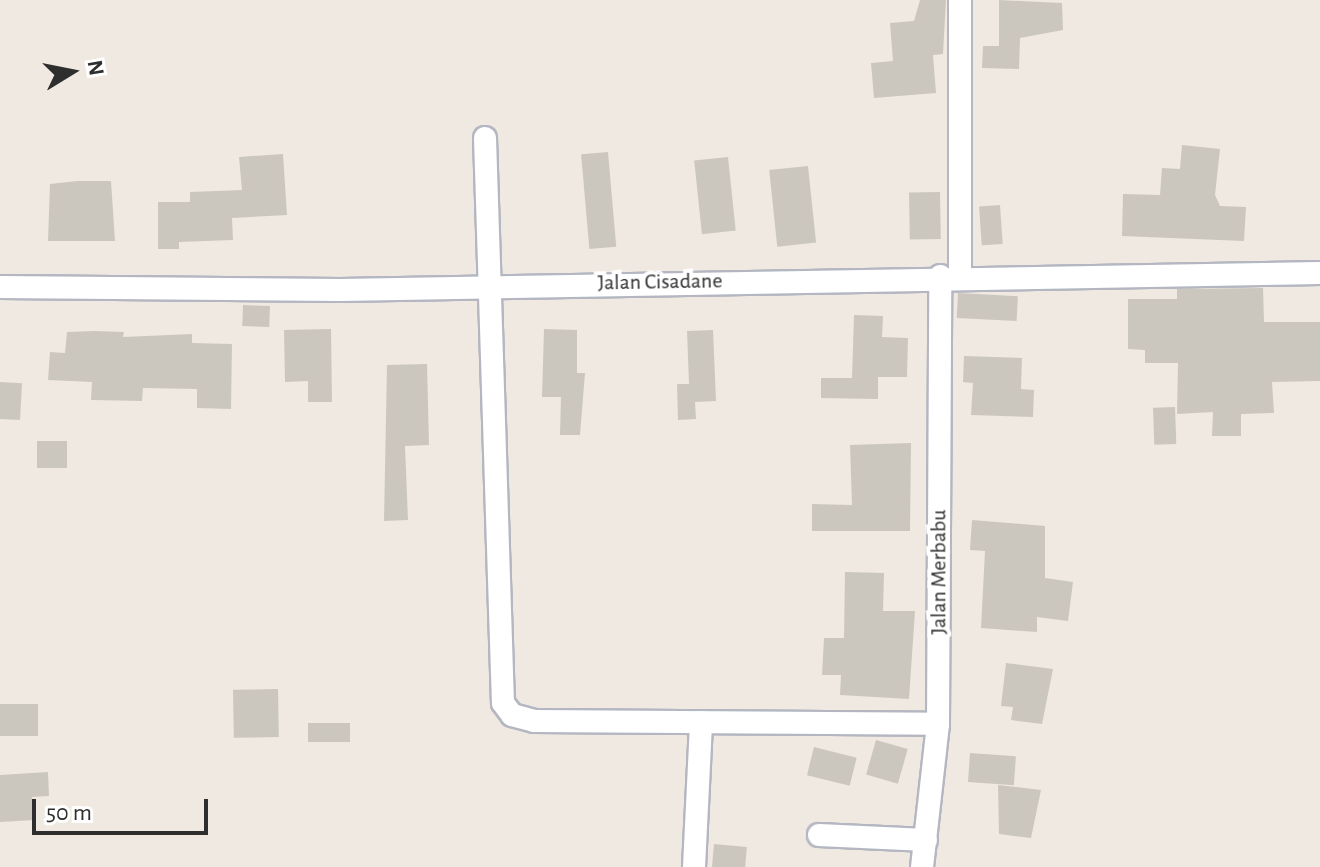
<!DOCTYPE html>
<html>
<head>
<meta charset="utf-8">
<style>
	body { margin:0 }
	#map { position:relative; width:1320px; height:867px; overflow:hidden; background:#efe9e1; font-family:"Alegreya Sans",sans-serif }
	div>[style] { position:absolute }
	.building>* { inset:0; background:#cbc7bf; transform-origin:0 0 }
	.roads { filter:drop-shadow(2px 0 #b4b7c1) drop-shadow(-2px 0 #b4b7c1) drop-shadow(0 2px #b4b7c1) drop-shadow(0 -2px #b4b7c1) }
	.minor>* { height:22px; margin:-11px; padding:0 11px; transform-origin:11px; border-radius:11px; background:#fff }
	span { translate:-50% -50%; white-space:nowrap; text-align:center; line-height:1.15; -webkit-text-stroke:8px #fff; paint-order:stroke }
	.street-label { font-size:22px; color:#2e2e2e }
	.north { position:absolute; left:32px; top:32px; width:80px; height:80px; -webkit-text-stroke:6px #fff; paint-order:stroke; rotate:80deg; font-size:22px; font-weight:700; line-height:32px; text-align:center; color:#2e2e2e }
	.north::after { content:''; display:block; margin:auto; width:28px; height:36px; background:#2e2e2e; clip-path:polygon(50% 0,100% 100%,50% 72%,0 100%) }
	.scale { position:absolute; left:32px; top:799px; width:176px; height:36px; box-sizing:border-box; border:4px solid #2e2e2e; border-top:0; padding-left:10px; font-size:24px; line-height:28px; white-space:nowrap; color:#2e2e2e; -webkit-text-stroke:6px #fff; paint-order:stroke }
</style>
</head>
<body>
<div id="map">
	<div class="building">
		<i style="clip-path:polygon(920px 0,946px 0,943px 54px,933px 55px,936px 93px,874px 98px,871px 63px,893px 61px,890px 23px,914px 21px)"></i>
		<i style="clip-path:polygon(999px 0,1062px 3px,1063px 30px,1020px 38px,1019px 69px,982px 68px,983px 46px,999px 46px)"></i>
		<i style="clip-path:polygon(1182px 145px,1220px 149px,1215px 195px,1220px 206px,1246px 207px,1244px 241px,1122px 236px,1123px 194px,1160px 195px,1162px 168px,1180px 169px)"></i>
		<i style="left:608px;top:152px;width:95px;height:27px;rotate:85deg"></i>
		<i style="clip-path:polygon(283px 154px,287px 215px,232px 218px,233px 240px,179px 242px,179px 249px,158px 249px,158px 202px,190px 202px,190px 192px,242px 190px,239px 157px)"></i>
		<i style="left:728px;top:157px;width:74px;height:34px;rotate:84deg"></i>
		<i style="left:808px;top:166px;width:77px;height:39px;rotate:84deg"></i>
		<i style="clip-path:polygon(77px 181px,111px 181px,115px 241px,48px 241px,50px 184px)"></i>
		<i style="left:940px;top:192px;width:47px;height:31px;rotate:89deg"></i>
		<i style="left:1000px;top:205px;width:39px;height:21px;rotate:86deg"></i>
		<i style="clip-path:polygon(1263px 288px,1264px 322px,1320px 322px,1320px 381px,1272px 382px,1274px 413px,1241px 414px,1241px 436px,1212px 436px,1213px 412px,1177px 414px,1178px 363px,1145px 363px,1145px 350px,1128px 349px,1128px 299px,1177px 299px,1177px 289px)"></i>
		<i style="left:958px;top:293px;width:60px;height:25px;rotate:3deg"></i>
		<i style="left:243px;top:305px;width:27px;height:21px;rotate:2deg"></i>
		<i style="clip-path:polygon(854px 315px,883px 316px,882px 337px,908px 338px,907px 377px,878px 377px,878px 399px,821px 398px,821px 378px,852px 378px)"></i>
		<i style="clip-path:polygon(331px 329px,332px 402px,308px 402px,308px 381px,285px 382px,284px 330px)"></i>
		<i style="clip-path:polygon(544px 329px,577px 330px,577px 373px,585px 373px,580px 435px,560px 435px,561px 397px,542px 397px)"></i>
		<i style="clip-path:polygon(713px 330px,716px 401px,695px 402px,696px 419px,678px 420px,677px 384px,689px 384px,687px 331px)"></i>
		<i style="clip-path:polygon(95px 331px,124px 332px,123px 337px,192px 334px,192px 343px,232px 344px,231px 409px,197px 408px,197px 389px,143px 388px,142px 401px,91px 400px,92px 382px,48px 380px,50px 352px,65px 353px,67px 332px)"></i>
		<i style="clip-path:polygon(964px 356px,1022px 358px,1021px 389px,1034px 390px,1033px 417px,971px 415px,973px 383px,963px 382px)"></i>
		<i style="clip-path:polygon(427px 364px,429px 445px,405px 446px,408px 520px,384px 521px,387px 365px)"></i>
		<i style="left:0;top:382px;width:22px;height:37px;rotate:3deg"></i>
		<i style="left:1175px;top:407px;width:37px;height:22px;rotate:88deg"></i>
		<i style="left:37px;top:441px;width:30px;height:27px"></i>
		<i style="clip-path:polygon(911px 443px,910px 531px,812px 531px,812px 504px,852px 505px,850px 445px)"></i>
		<i style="clip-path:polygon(972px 520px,1045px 526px,1045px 578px,1073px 582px,1068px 621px,1037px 617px,1037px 632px,981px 628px,985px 551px,970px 550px)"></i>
		<i style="clip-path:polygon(845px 572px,884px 573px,883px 611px,915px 611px,909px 699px,840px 695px,841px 675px,822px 675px,824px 638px,844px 638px)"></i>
		<i style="clip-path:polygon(1006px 663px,1053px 669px,1042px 724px,1011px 720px,1013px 707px,1001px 706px)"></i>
		<i style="left:278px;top:689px;width:48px;height:45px;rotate:89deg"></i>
		<i style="left:38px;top:704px;width:32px;height:38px;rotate:90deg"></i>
		<i style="left:308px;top:723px;width:42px;height:19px"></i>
		<i style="left:876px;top:740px;width:33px;height:36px;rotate:16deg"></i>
		<i style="left:814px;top:747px;width:44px;height:29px;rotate:14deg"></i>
		<i style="left:970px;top:753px;width:46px;height:29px;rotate:4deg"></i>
		<i style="clip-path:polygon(48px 772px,49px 796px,32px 797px,35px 820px,0 822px,0 775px)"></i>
		<i style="clip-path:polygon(998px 785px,1041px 790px,1031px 838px,999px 834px)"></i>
		<i style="left:714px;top:844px;width:33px;height:23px;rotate:5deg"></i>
	</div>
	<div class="roads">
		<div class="minor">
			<i style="left:485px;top:138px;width:565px;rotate:88.18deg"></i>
			<i style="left:503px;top:703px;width:15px;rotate:53deg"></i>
			<i style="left:512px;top:715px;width:23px;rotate:15deg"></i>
			<i style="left:534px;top:721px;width:404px;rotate:0.4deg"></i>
			<i style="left:960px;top:277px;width:277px;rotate:-90deg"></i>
			<i style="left:0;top:287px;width:340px;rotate:0.5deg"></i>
			<i style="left:340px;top:290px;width:980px;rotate:-0.99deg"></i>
			<i style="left:819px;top:835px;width:107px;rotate:2.7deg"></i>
			<i style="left:694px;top:867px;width:145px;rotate:-87.2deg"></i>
			<i style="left:922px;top:867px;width:144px;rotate:-83.6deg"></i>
			<i style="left:938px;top:724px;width:448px;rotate:-89.7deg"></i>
		</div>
	</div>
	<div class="street-label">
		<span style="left:660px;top:282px;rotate:-1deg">Jalan Cisadane</span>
		<span style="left:939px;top:572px;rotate:-90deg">Jalan Merbabu</span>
	</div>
	<div class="north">N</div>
	<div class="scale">50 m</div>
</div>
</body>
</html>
